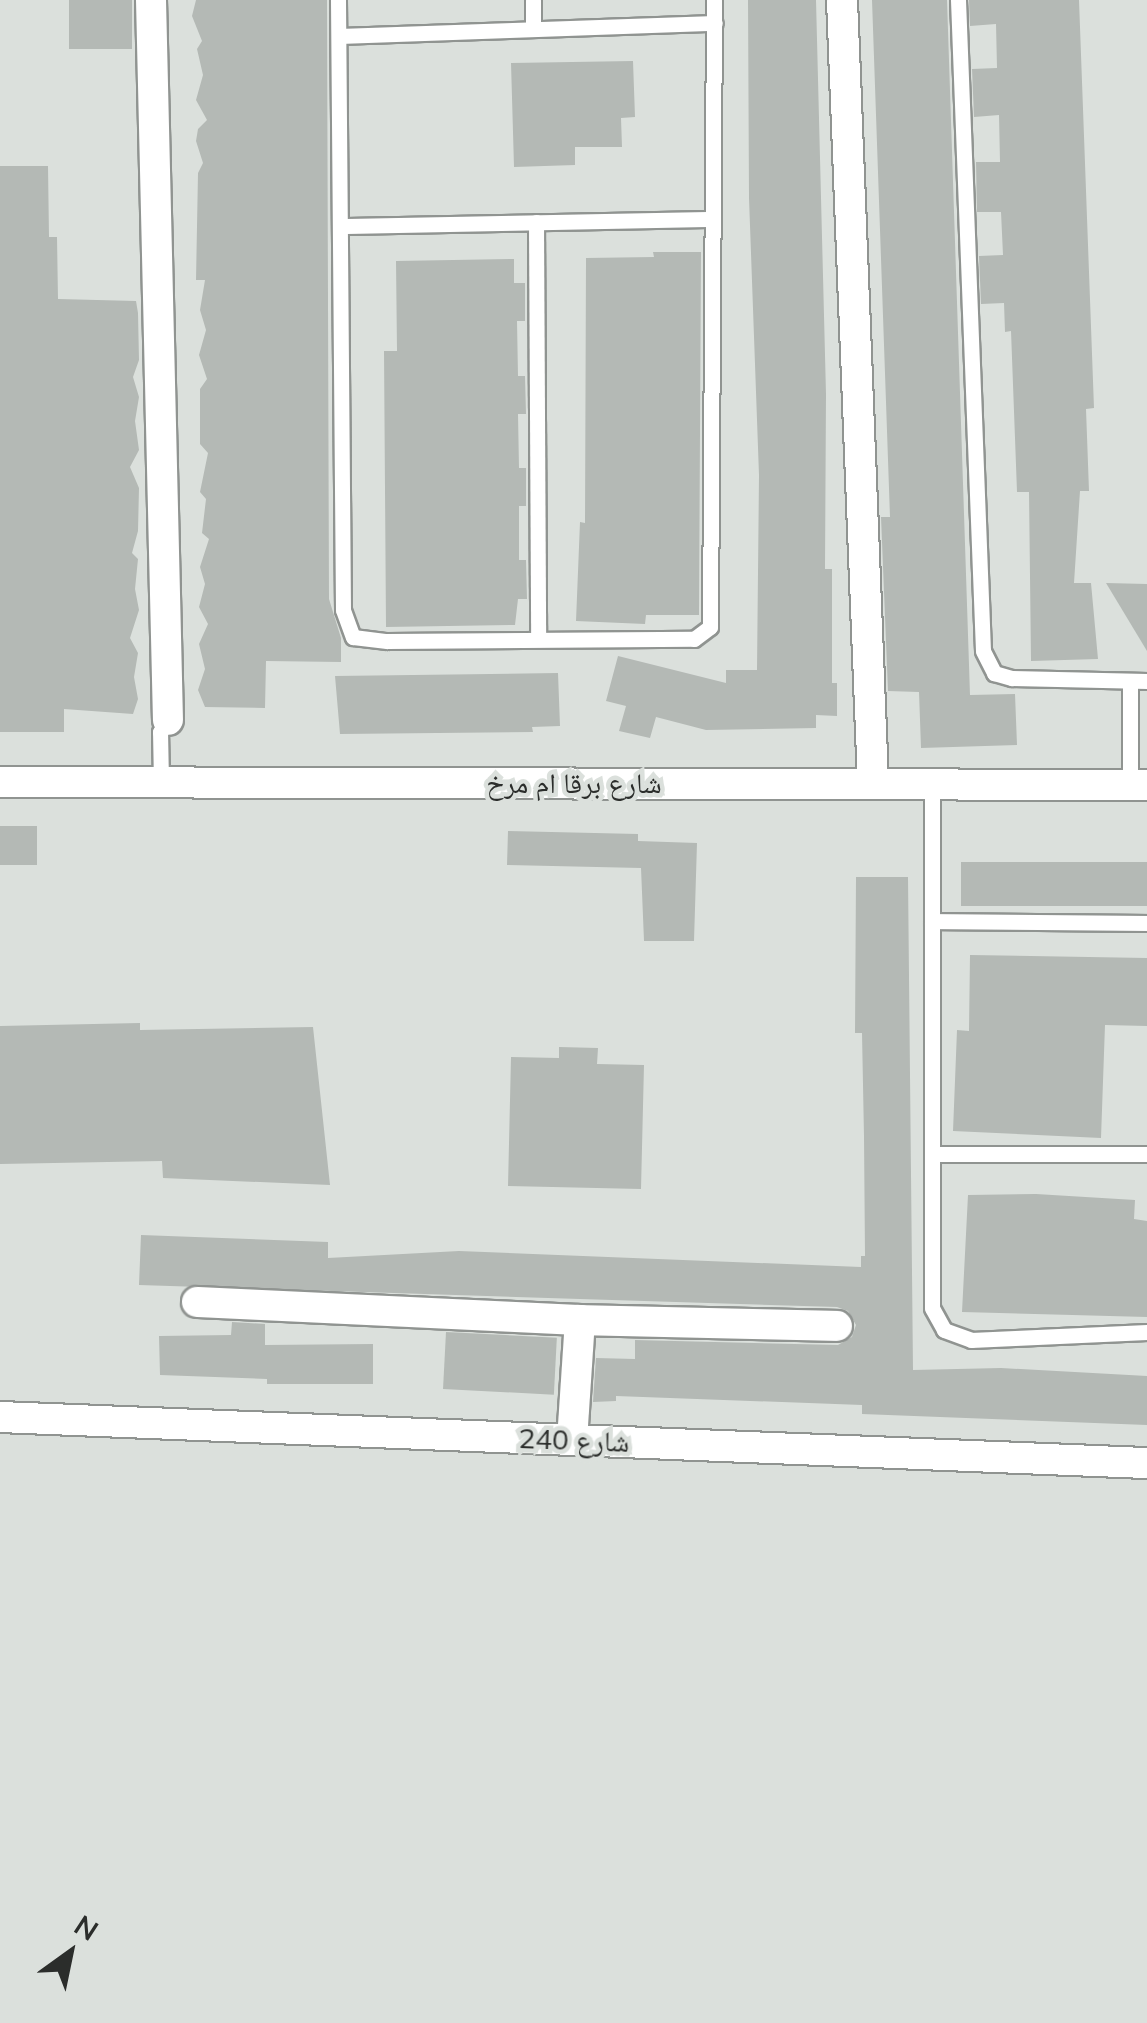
<!DOCTYPE html>
<html>
<head>
<meta charset="utf-8">
<style>
	body { margin:0 }
	#map { position:relative; width:1147px; height:2023px; overflow:hidden; background:#dbe0dc; font-family:Mulish,"Noto Naskh Arabic",sans-serif }
	div>[style] { position:absolute }
	.building>* { inset:0; background:#b4b9b5; transform-origin:0 0 }
	.roads { filter:drop-shadow(2px 0 #909491) drop-shadow(-2px 0 #909491) drop-shadow(0 2px #909491) drop-shadow(0 -2px #909491) }
	.lane>* { height:15px; margin:-7.5px; padding:0 7.5px; transform-origin:7.5px; border-radius:7.5px; background:#fff }
	.street>* { height:30px; margin:-15px; padding:0 15px; transform-origin:15px; border-radius:15px; background:#fff }
	span { translate:-50% -50%; white-space:nowrap; text-align:center; line-height:1.15; -webkit-text-stroke:9px #dbe0dc; paint-order:stroke }
	.street-label { font-size:28px; color:#2b2d2b }
	.north { position:absolute; left:20px; top:1903px; width:100px; height:100px; -webkit-text-stroke:8px #dbe0dc; paint-order:stroke; rotate:33deg; font-size:28px; font-weight:700; line-height:40px; text-align:center; color:#2b2d2b }
	.north::after { content:''; display:block; margin:auto; width:35px; height:45px; background:#2b2d2b; clip-path:polygon(50% 0,100% 100%,50% 72%,0 100%) }
</style>
</head>
<body>
<div id="map">
	<div class="building">
		<i style="left:69px;top:0;width:63px;height:49px"></i>
		<i style="clip-path:polygon(196px 0,327px 0,329px 599px,341px 638px,341px 662px,266px 661px,265px 708px,205px 707px,198px 690px,205px 669px,199px 644px,208px 624px,199px 607px,205px 584px,200px 567px,209px 539px,202px 533px,206px 499px,200px 492px,208px 453px,200px 444px,200px 389px,207px 379px,199px 355px,206px 330px,200px 310px,205px 280px,196px 280px,198px 173px,203px 163px,196px 141px,198px 129px,207px 120px,196px 100px,203px 75px,197px 49px,202px 41px,192px 16px)"></i>
		<i style="clip-path:polygon(748px 0,816px 0,826px 394px,825px 569px,832px 569px,832px 683px,837px 683px,837px 716px,816px 715px,816px 728px,706px 730px,656px 717px,650px 738px,619px 731px,626px 706px,606px 701px,618px 656px,726px 683px,726px 670px,757px 670px,759px 475px,749px 198px)"></i>
		<i style="clip-path:polygon(872px 0,947px 0,970px 695px,1015px 694px,1017px 745px,921px 748px,919px 692px,888px 691px,881px 517px,890px 517px)"></i>
		<i style="clip-path:polygon(969px 0,1079px 0,1094px 408px,1086px 409px,1089px 491px,1080px 491px,1074px 583px,1091px 583px,1098px 659px,1031px 661px,1029px 492px,1017px 492px,1011px 331px,1005px 332px,1004px 303px,981px 304px,979px 256px,1003px 255px,1001px 212px,977px 212px,976px 162px,1000px 162px,999px 115px,974px 117px,972px 69px,997px 68px,996px 24px,970px 26px)"></i>
		<i style="clip-path:polygon(633px 61px,635px 117px,621px 118px,622px 147px,575px 147px,575px 165px,514px 167px,511px 63px)"></i>
		<i style="clip-path:polygon(0 166px,48px 166px,49px 237px,57px 237px,58px 299px,136px 301px,138px 313px,139px 360px,133px 377px,139px 397px,135px 421px,139px 450px,130px 467px,139px 488px,138px 531px,132px 553px,138px 559px,135px 589px,139px 610px,130px 638px,138px 653px,134px 677px,138px 699px,133px 714px,64px 709px,64px 732px,0 732px)"></i>
		<i style="clip-path:polygon(653px 252px,701px 252px,699px 615px,646px 615px,645px 624px,576px 621px,580px 522px,585px 523px,586px 258px,654px 257px)"></i>
		<i style="clip-path:polygon(514px 259px,514px 283px,525px 283px,525px 321px,517px 321px,518px 376px,525px 376px,526px 414px,518px 414px,519px 468px,526px 468px,526px 506px,519px 506px,519px 560px,526px 560px,527px 599px,518px 599px,515px 625px,386px 627px,384px 351px,397px 351px,396px 261px)"></i>
		<i style="clip-path:polygon(1106px 583px,1147px 584px,1147px 651px)"></i>
		<i style="clip-path:polygon(558px 673px,560px 726px,532px 727px,533px 732px,340px 734px,335px 676px)"></i>
		<i style="left:0;top:826px;width:37px;height:39px"></i>
		<i style="clip-path:polygon(508px 831px,638px 834px,638px 841px,697px 843px,694px 941px,644px 941px,641px 868px,507px 865px)"></i>
		<i style="left:961px;top:862px;width:186px;height:44px"></i>
		<i style="clip-path:polygon(856px 877px,908px 877px,913px 1370px,1001px 1368px,1147px 1376px,1147px 1425px,862px 1414px,862px 1405px,616px 1396px,616px 1401px,593px 1402px,596px 1358px,635px 1359px,635px 1340px,838px 1345px,852px 1337px,856px 1325px,848px 1311px,837px 1307px,139px 1285px,141px 1235px,328px 1242px,328px 1258px,459px 1251px,861px 1267px,861px 1256px,865px 1256px,864px 1137px,862px 1033px,855px 1033px)"></i>
		<i style="clip-path:polygon(970px 955px,1147px 958px,1147px 1026px,1105px 1025px,1101px 1138px,953px 1131px,957px 1030px,969px 1031px)"></i>
		<i style="clip-path:polygon(140px 1023px,140px 1030px,313px 1027px,330px 1185px,163px 1178px,162px 1161px,0 1164px,0 1026px)"></i>
		<i style="clip-path:polygon(559px 1047px,598px 1048px,597px 1064px,644px 1065px,641px 1189px,508px 1186px,511px 1057px,559px 1058px)"></i>
		<i style="clip-path:polygon(1036px 1194px,1135px 1200px,1134px 1219px,1147px 1221px,1147px 1317px,962px 1312px,968px 1195px)"></i>
		<i style="clip-path:polygon(232px 1322px,265px 1324px,265px 1345px,373px 1344px,373px 1384px,267px 1384px,267px 1379px,160px 1375px,159px 1336px,231px 1335px)"></i>
		<i style="left:446px;top:1332px;width:111px;height:57px;rotate:3deg"></i>
	</div>
	<div class="roads">
		<div class="lane">
			<i style="left:338px;top:0;width:610px;rotate:89.53deg"></i>
			<i style="left:343px;top:610px;width:29px;rotate:70deg"></i>
			<i style="left:353px;top:637px;width:34px;rotate:7deg"></i>
			<i style="left:387px;top:641px;width:307px;rotate:-0.4deg"></i>
			<i style="left:694px;top:639px;width:20px;rotate:-37deg"></i>
			<i style="left:710px;top:627px;width:627px;rotate:-89.63deg"></i>
			<i style="left:533px;top:0;width:27px;rotate:90deg"></i>
			<i style="left:958px;top:0;width:651px;rotate:87.8deg"></i>
			<i style="left:983px;top:651px;width:25px;rotate:63deg"></i>
			<i style="left:994px;top:673px;width:19px;rotate:16deg"></i>
			<i style="left:1012px;top:678px;width:135px;rotate:1.3deg"></i>
			<i style="left:339px;top:36px;width:376px;rotate:-2deg"></i>
			<i style="left:536px;top:222px;width:417px;rotate:89.7deg"></i>
			<i style="left:341px;top:226px;width:372px;rotate:-1.1deg"></i>
			<i style="left:1130px;top:681px;width:104px;rotate:90deg"></i>
			<i style="left:161px;top:782px;width:50px;rotate:-91.1deg"></i>
			<i style="left:160px;top:732px;width:14px;rotate:-56deg"></i>
			<i style="left:932px;top:782px;width:526px;rotate:90deg"></i>
			<i style="left:932px;top:1308px;width:25px;rotate:61deg"></i>
			<i style="left:944px;top:1330px;width:29px;rotate:20deg"></i>
			<i style="left:971px;top:1340px;width:176px;rotate:-2.6deg"></i>
			<i style="left:932px;top:921px;width:215px;rotate:0.5deg"></i>
			<i style="left:934px;top:1154px;width:213px"></i>
		</div>
		<div class="street">
			<i style="left:151px;top:0;width:720px;rotate:88.65deg"></i>
			<i style="left:842px;top:0;width:783px;rotate:87.73deg"></i>
			<i style="left:0;top:782px;width:1147px;rotate:0.15deg"></i>
			<i style="left:197px;top:1302px;width:383px;rotate:2.7deg"></i>
			<i style="left:580px;top:1320px;width:120px;rotate:93.8deg"></i>
			<i style="left:580px;top:1320px;width:257px;rotate:1.3deg"></i>
			<i style="left:0;top:1417px;width:1148px;rotate:2.3deg"></i>
		</div>
	</div>
	<div class="street-label">
		<span style="left:574px;top:783px">شارع برقا ام مرخ</span>
		<span style="left:574px;top:1440px;rotate:2deg">شارع 240</span>
	</div>
	<div class="north">N</div>
</div>
</body>
</html>
